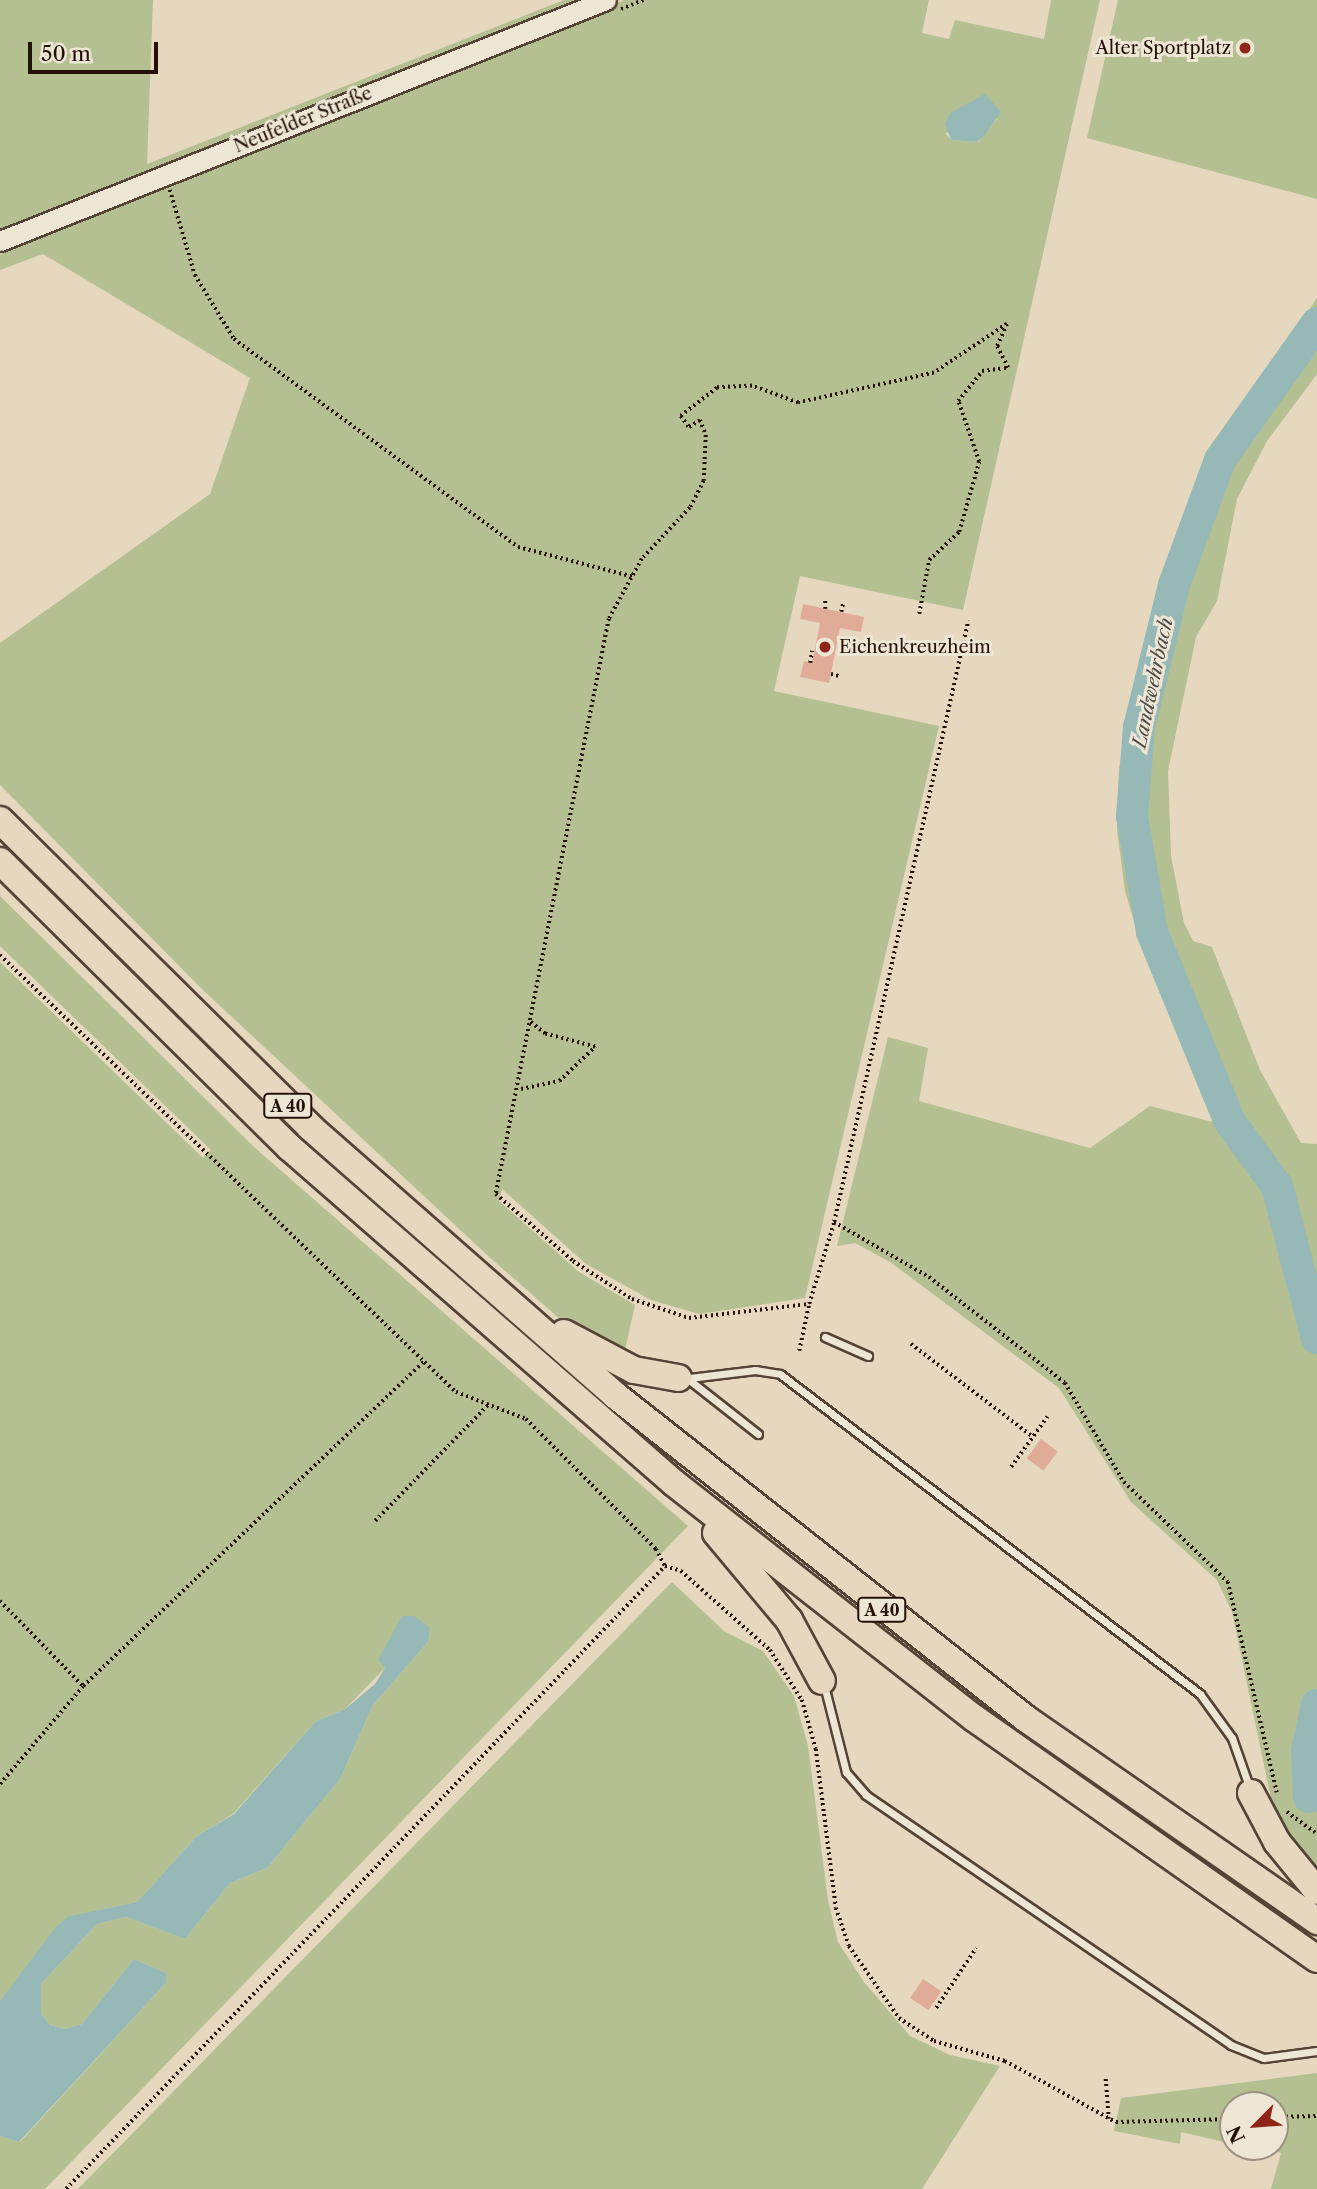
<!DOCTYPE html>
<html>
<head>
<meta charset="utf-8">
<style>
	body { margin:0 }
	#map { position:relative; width:1317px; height:2189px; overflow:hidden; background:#e5d8be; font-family:"Libre Caslon Text",serif }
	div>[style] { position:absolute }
	.green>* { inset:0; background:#b4bf92 }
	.water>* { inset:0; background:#96b9b7 }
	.river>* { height:32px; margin:-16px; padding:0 16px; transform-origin:16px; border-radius:16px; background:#96b9b7 }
	.building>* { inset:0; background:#e0ab97; transform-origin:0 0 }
	.path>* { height:3.5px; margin-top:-1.75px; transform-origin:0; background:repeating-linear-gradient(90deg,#251109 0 2px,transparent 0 5.5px) }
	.roads { filter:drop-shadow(2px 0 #554336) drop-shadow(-2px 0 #554336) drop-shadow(0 2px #554336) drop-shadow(0 -2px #554336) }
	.service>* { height:7px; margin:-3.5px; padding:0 3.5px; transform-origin:3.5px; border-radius:3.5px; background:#eee6d5 }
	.secondary>* { height:19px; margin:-9.5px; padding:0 9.5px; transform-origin:9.5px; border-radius:9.5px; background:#eee6d5 }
	.motorway>* { height:26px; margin:-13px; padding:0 13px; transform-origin:13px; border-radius:13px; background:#e5d8be }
	.dots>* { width:19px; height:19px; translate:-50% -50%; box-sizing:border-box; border:4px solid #eee6d5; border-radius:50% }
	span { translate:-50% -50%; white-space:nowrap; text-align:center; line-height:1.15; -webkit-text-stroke:6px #eee6d5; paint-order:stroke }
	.shield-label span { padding:2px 5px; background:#eee6d5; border:2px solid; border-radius:5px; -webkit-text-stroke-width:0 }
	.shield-label { font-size:16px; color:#251109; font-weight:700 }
	.poi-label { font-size:18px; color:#251109 }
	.right { translate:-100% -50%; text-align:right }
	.left { translate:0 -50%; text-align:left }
	.street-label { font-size:18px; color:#251109 }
	.water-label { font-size:19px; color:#4d4c46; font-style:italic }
	.north { position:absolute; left:1219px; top:2091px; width:70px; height:70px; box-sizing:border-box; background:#eee6d5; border:2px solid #9e9183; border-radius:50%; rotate:245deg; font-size:19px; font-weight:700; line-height:28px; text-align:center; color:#251109 }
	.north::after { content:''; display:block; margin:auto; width:24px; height:32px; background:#8f2418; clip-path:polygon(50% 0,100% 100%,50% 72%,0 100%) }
	.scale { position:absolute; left:28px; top:42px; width:130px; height:32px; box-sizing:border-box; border:4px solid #251109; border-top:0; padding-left:9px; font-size:21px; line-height:24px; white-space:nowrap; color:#251109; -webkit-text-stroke:5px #eee6d5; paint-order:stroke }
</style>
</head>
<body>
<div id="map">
	<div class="green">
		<i style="clip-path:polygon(0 0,153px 0,147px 164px,564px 0,587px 0,0 233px)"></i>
		<i style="clip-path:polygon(evenodd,624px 0,929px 0,922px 33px,949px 39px,955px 20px,1044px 39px,1051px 0,1100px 0,963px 610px,800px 576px,774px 691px,939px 726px,805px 1298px,699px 1314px,651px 1300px,586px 1264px,502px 1189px,499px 1201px,579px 1272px,635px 1305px,623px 1359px,578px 1335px,486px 1254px,203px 990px,0 785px,0 643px,210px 494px,250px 378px,43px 254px,0 270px,0 255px,33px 235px,624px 0,977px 102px,997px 119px,978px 142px,951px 140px,946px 134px,977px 102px)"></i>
		<i style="clip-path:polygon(1118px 0,1317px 0,1317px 199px,1087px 138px)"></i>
		<i style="clip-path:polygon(1317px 298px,1317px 374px,1267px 441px,1237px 499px,1217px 601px,1196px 637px,1168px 771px,1171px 856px,1184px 923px,1193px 941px,1212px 947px,1260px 1070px,1301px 1143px,1317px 1144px,1317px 1879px,1290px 1845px,1272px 1803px,1232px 1612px,1217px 1580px,1131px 1502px,1059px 1388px,890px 1262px,855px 1243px,837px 1246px,888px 1037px,928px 1048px,919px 1101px,1090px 1148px,1150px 1106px,1213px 1122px,1143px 951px,1125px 891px,1117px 830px,1119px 767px,1179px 539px,1206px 464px)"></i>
		<i style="clip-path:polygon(0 896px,254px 1147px,688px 1526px,45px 2189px,0 2189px,0 2136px,20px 2142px,166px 1983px,166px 1973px,134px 1959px,82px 2024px,65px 2029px,50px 2025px,41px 2013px,41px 1984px,97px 1924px,126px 1917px,185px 1939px,230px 1883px,267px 1868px,340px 1779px,373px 1705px,428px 1642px,385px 1668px,344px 1710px,316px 1721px,233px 1814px,197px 1836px,137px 1902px,70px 1916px,0 2001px,0 962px,203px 1158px,211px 1150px,0 946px)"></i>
		<i style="clip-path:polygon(672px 1582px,724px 1631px,763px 1651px,794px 1696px,808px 1746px,828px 1900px,838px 1942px,864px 1982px,910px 2036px,950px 2055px,1000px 2066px,922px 2189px,78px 2189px)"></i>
		<i style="clip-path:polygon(1317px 2073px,1317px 2189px,1271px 2189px,1281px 2153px,1251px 2147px,1275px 2147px,1275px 2105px,1233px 2105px,1233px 2144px,1181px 2132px,1180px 2144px,1114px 2131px,1121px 2098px)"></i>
	</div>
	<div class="water">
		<i style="clip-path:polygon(985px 94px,1001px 112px,985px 135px,977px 142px,951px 140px,945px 124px,950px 113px)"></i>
		<i style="clip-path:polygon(402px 1616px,414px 1616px,430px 1628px,428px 1642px,373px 1705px,340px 1779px,267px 1868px,230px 1883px,185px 1939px,126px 1917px,97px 1924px,41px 1984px,41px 2013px,50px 2025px,65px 2029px,82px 2024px,134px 1959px,166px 1973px,166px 1983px,19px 2142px,0 2136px,0 2001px,56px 1927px,69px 1916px,137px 1902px,197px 1836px,234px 1814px,316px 1721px,344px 1710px,375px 1684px,385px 1668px,378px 1660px)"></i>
	</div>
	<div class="river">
		<i style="left:1317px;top:323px;width:168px;rotate:125.3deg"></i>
		<i style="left:1220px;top:460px;width:133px;rotate:110.2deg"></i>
		<i style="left:1174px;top:585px;width:146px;rotate:103.8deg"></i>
		<i style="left:1139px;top:727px;width:89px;rotate:94.5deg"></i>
		<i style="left:1132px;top:816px;width:118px;rotate:80.2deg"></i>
		<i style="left:1152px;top:932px;width:205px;rotate:67.7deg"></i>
		<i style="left:1230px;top:1122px;width:79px;rotate:53.7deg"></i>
		<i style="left:1277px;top:1186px;width:157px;rotate:75.3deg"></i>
		<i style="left:1309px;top:1797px;width:46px;rotate:-92.5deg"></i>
		<i style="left:1307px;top:1751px;width:47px;rotate:-77.7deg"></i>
	</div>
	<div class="building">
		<i style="clip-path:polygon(803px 604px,864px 617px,861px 632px,840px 628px,829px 683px,800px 677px,804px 661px,812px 663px,820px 623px,800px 619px)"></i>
		<i style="left:1041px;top:1439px;width:21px;height:24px;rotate:37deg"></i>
		<i style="left:923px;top:1979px;width:22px;height:23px;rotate:34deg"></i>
	</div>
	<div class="path">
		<i style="left:621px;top:9px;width:24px;rotate:-22deg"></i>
		<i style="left:170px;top:190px;width:89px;rotate:73.6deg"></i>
		<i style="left:195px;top:275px;width:75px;rotate:58.6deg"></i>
		<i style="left:234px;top:339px;width:352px;rotate:36.2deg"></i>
		<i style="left:518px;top:547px;width:120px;rotate:14.5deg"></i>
		<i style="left:825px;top:609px;width:9px;rotate:-90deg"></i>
		<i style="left:841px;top:612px;width:9px;rotate:-77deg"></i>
		<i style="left:919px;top:614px;width:55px;rotate:-79.5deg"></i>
		<i style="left:929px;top:560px;width:41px;rotate:-43deg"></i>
		<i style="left:959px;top:532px;width:73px;rotate:-74.1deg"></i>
		<i style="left:979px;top:462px;width:65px;rotate:-109deg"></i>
		<i style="left:958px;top:401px;width:38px;rotate:-51deg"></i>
		<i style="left:982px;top:371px;width:26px;rotate:-7deg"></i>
		<i style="left:1008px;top:368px;width:25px;rotate:-117deg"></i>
		<i style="left:997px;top:346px;width:24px;rotate:-66deg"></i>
		<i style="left:1007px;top:324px;width:88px;rotate:146.1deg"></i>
		<i style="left:934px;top:373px;width:139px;rotate:167.6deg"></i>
		<i style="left:798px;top:403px;width:49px;rotate:-159.7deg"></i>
		<i style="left:752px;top:386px;width:35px;rotate:177deg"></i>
		<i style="left:717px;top:388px;width:46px;rotate:142.1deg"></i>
		<i style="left:681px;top:416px;width:14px;rotate:54deg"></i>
		<i style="left:689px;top:427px;width:13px;rotate:-32deg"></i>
		<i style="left:700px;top:420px;width:16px;rotate:68deg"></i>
		<i style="left:706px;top:435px;width:46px;rotate:92.5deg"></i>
		<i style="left:704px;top:481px;width:30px;rotate:117deg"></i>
		<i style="left:690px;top:508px;width:70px;rotate:133.3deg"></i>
		<i style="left:642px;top:559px;width:68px;rotate:118.8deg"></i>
		<i style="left:609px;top:619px;width:586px;rotate:101.12deg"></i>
		<i style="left:496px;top:1194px;width:102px;rotate:41deg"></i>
		<i style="left:573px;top:1261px;width:70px;rotate:32.8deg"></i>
		<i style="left:632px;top:1299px;width:60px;rotate:18.4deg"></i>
		<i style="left:689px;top:1318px;width:121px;rotate:-6.7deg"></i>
		<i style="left:809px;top:1304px;width:86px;rotate:-73deg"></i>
		<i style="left:834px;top:1222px;width:616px;rotate:-77.43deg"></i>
		<i style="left:810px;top:663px;width:12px;rotate:-81deg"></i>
		<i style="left:831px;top:674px;width:8px;rotate:14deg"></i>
		<i style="left:0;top:955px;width:632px;rotate:43.78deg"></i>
		<i style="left:456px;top:1392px;width:75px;rotate:21.1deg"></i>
		<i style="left:526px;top:1419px;width:184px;rotate:45deg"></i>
		<i style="left:656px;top:1549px;width:19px;rotate:62deg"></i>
		<i style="left:665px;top:1566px;width:17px;rotate:17deg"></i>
		<i style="left:681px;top:1571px;width:119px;rotate:41.6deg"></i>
		<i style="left:770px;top:1650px;width:59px;rotate:57.4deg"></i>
		<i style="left:802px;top:1700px;width:51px;rotate:74.1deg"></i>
		<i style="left:816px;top:1749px;width:160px;rotate:82.8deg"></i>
		<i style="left:836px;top:1908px;width:40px;rotate:71.1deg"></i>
		<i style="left:849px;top:1946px;width:88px;rotate:55.2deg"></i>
		<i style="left:899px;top:2018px;width:42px;rotate:33.3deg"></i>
		<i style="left:934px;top:2041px;width:74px;rotate:15.7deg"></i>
		<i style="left:1005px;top:2061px;width:127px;rotate:28.8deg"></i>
		<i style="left:1116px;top:2122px;width:117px;rotate:-1.5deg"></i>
		<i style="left:521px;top:1089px;width:39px;rotate:-12deg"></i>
		<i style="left:559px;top:1081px;width:50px;rotate:-43.4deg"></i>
		<i style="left:595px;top:1047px;width:52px;rotate:-165.4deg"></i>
		<i style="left:545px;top:1034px;width:21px;rotate:-141deg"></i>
		<i style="left:834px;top:1222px;width:110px;rotate:30.1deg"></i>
		<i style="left:929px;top:1277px;width:172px;rotate:37.9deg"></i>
		<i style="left:1065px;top:1383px;width:115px;rotate:59.2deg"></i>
		<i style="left:1124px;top:1482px;width:144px;rotate:43.9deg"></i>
		<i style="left:1228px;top:1582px;width:216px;rotate:76.9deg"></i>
		<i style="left:911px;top:1344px;width:153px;rotate:37.3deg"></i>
		<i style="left:799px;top:1351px;width:48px;rotate:-78deg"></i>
		<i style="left:1011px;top:1467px;width:62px;rotate:-54.2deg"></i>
		<i style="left:375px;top:1521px;width:162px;rotate:-45.8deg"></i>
		<i style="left:0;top:1601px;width:119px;rotate:45.7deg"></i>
		<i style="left:0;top:1784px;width:128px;rotate:-49.7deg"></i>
		<i style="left:83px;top:1686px;width:471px;rotate:-43.6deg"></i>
		<i style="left:1287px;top:1812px;width:37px;rotate:36deg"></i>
		<i style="left:936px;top:2008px;width:72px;rotate:-56.3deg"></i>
		<i style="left:1106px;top:2079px;width:40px;rotate:85.7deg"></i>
		<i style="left:1275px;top:2117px;width:42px;rotate:-1.4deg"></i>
		<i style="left:66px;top:2189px;width:864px;rotate:-46.13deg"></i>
	</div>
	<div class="roads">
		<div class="service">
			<i style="left:825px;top:1337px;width:47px;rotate:23.8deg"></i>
			<i style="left:681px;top:1379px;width:75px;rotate:-6.9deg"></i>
			<i style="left:755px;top:1370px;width:25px;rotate:9deg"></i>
			<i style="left:780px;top:1374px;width:528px;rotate:37.3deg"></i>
			<i style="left:1200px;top:1694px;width:54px;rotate:54deg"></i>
			<i style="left:1232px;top:1738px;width:54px;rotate:70.6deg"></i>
			<i style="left:688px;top:1379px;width:89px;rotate:38.2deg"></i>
			<i style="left:824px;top:1685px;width:90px;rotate:75.8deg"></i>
			<i style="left:846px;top:1772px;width:30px;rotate:49deg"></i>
			<i style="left:866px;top:1795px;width:442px;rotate:34.4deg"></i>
			<i style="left:1231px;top:2045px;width:35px;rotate:22deg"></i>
			<i style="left:1264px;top:2058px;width:53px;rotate:-7.5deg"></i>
		</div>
		<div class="secondary">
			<i style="left:0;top:241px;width:652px;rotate:-21.69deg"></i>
		</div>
		<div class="motorway">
			<i style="left:0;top:820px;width:436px;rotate:44.7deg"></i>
			<i style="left:310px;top:1127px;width:407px;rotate:41.3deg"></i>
			<i style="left:616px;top:1396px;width:521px;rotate:38.21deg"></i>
			<i style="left:1025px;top:1718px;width:356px;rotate:34.8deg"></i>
			<i style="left:0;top:861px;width:407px;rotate:44.7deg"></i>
			<i style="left:289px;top:1147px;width:511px;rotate:41.11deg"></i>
			<i style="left:674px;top:1483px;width:381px;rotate:38.1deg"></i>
			<i style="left:974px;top:1718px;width:419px;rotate:35.1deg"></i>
			<i style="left:564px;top:1333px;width:79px;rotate:27.9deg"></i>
			<i style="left:634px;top:1370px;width:45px;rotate:10.3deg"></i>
			<i style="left:716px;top:1533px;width:114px;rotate:50deg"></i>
			<i style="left:789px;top:1620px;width:69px;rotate:61.6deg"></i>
			<i style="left:1251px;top:1793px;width:55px;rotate:62deg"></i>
			<i style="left:1277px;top:1842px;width:63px;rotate:50.8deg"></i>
		</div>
	</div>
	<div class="dots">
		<i style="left:1245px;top:48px;background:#8f2418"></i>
		<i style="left:825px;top:647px;background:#8f2418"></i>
	</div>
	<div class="shield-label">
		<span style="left:288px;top:1106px">A 40</span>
		<span style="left:882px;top:1610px">A 40</span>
	</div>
	<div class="poi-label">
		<span class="right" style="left:1231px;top:48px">Alter Sportplatz</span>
		<span class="left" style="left:839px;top:647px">Eichenkreuzheim</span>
	</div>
	<div class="street-label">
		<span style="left:303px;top:120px;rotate:-22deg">Neufelder Straße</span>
	</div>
	<div class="water-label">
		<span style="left:1153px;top:683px;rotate:-78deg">Landwehrbach</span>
	</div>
	<div class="north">N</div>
	<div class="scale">50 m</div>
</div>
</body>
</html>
